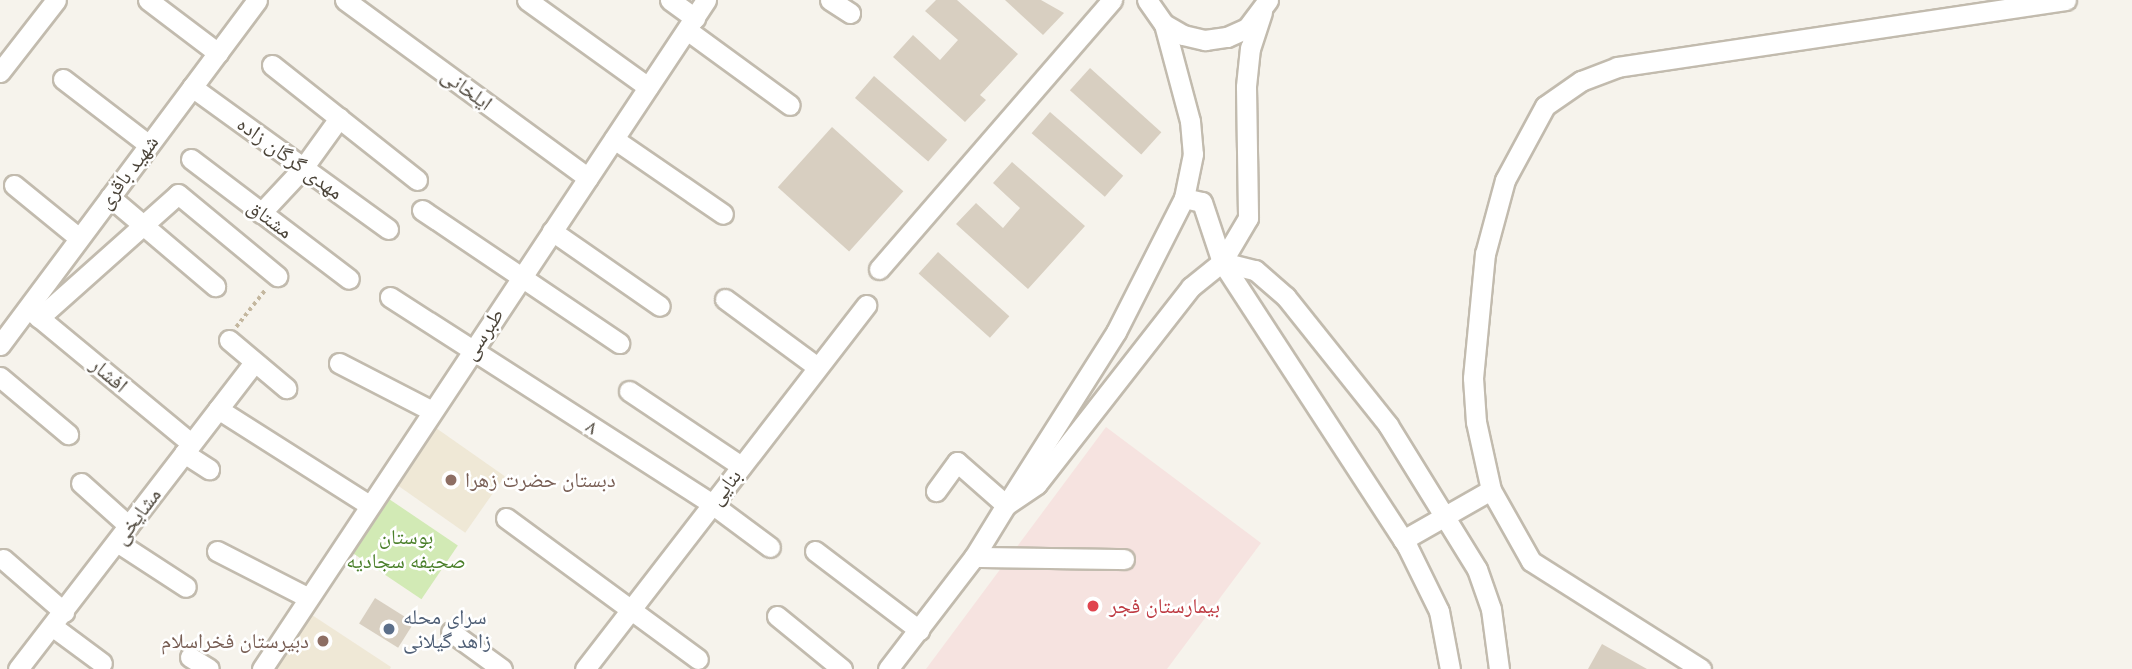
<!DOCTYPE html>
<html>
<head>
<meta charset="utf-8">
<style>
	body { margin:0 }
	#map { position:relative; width:2132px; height:669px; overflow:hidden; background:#f6f3ec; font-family:Figtree,"Noto Naskh Arabic",sans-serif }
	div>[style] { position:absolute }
	.education>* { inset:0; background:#efe8d6; transform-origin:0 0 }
	.medical>* { inset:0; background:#f6e3e0 }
	.green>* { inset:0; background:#d2eab5; transform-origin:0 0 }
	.building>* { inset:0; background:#d8cfc1; transform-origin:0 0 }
	.path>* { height:3.5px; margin-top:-1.75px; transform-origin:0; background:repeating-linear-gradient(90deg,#c4b79f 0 3.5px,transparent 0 7px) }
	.roads { filter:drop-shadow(2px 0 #c2bbae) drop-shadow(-2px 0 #c2bbae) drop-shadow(0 2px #c2bbae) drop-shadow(0 -2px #c2bbae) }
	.minor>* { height:19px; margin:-9.5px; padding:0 9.5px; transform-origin:9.5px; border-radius:9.5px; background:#fff }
	.dots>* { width:19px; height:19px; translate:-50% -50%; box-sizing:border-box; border:4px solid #fff; border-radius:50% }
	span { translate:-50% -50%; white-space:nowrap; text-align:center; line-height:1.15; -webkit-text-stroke:5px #fff; paint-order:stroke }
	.street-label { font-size:21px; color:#4b4439 }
	.education-label { font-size:21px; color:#785e54 }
	.left { translate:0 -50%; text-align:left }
	.right { translate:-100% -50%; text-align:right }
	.park-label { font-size:21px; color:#4a7f2a }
	.health-label { font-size:21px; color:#be3a42 }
	.service-label { font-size:21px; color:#4e5e75 }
</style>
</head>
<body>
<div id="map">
	<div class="education">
		<i style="left:436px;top:428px;width:84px;height:69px;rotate:35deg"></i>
		<i style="clip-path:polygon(312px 615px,391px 667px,390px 669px,276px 669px)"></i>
	</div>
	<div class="medical">
		<i style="clip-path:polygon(1106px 427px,1261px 543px,1167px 669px,926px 669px)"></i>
	</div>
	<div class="green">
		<i style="left:389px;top:499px;width:83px;height:65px;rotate:34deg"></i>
	</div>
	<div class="building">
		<i style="clip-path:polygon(936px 0,957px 0,1018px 54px,980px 95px,986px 100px,965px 122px,893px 57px,913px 35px,940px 60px,958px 40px,925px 11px)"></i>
		<i style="clip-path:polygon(1005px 0,1041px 0,1064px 13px,1043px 35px)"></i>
		<i style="left:1090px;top:68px;width:96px;height:30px;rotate:42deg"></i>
		<i style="left:874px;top:76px;width:97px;height:29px;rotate:41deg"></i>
		<i style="left:1050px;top:112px;width:97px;height:28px;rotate:41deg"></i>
		<i style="left:832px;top:127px;width:96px;height:81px;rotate:42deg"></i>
		<i style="clip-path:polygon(1012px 162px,1085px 226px,1028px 289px,956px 224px,976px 203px,1003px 228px,1020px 208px,993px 183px)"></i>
		<i style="left:938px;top:252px;width:96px;height:29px;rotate:42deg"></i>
		<i style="left:375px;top:598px;width:46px;height:30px;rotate:32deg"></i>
		<i style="clip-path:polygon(1602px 644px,1647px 669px,1588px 669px)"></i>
	</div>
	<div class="path">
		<i style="left:236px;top:327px;width:48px;rotate:-51.7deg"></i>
	</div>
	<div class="roads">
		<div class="minor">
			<i style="left:148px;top:0;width:88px;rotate:37.1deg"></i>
			<i style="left:345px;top:0;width:301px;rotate:36.2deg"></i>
			<i style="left:527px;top:0;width:149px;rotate:35.7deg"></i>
			<i style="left:670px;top:0;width:31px;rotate:36deg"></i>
			<i style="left:830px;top:0;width:24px;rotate:33deg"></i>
			<i style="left:1147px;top:0;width:29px;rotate:55deg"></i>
			<i style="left:1164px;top:24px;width:22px;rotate:30deg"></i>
			<i style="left:1183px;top:35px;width:23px;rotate:13deg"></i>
			<i style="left:1205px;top:40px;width:22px;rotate:-8deg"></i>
			<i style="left:1227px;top:37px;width:22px;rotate:-24deg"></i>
			<i style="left:1247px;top:28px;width:35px;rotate:-53deg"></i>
			<i style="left:1262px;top:12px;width:38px;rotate:108deg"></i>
			<i style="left:1250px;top:48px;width:39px;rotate:96deg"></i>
			<i style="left:1246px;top:87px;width:131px;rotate:89.1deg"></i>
			<i style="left:1248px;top:218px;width:51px;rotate:120.6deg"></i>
			<i style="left:1222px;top:262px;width:34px;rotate:14deg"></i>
			<i style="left:1255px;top:270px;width:41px;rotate:41.1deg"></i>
			<i style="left:1286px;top:297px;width:164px;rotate:51.4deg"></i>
			<i style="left:1388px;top:425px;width:169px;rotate:58.3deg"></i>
			<i style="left:1477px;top:569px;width:42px;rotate:70.7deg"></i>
			<i style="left:1491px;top:609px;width:61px;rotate:82.4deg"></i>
			<i style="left:1164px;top:24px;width:100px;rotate:75deg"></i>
			<i style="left:1190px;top:121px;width:33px;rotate:85deg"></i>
			<i style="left:1193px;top:154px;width:45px;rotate:101.6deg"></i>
			<i style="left:1184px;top:198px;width:18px;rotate:13deg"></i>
			<i style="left:1202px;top:202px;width:63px;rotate:71.6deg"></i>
			<i style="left:1222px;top:262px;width:339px;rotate:56.9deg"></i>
			<i style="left:1407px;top:546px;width:72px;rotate:63.8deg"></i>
			<i style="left:1439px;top:611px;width:59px;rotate:79.3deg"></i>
			<i style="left:687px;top:30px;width:127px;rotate:36.1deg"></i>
			<i style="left:272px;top:65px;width:185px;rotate:38.4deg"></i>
			<i style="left:0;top:72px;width:91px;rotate:-52.1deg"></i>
			<i style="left:63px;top:79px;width:108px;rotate:37.5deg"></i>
			<i style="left:192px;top:87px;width:242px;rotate:35.9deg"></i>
			<i style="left:614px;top:139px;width:132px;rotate:34.5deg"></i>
			<i style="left:191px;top:159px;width:198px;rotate:37.2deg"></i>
			<i style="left:14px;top:185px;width:84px;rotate:39.2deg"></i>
			<i style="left:110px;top:197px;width:138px;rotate:40.3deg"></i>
			<i style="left:1184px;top:198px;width:150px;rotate:116.9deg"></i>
			<i style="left:1116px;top:332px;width:205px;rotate:122.4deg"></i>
			<i style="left:1006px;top:505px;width:37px;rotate:-34deg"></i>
			<i style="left:1037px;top:484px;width:250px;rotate:-52deg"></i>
			<i style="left:1191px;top:287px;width:40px;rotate:-39deg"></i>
			<i style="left:422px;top:210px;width:238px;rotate:34deg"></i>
			<i style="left:261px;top:213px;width:62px;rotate:-47deg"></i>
			<i style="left:303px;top:168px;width:62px;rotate:-54.2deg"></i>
			<i style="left:552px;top:231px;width:131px;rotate:34.8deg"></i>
			<i style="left:879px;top:269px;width:356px;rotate:-49.1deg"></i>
			<i style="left:390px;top:297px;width:383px;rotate:32.7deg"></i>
			<i style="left:712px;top:504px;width:72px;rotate:36.6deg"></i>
			<i style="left:725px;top:299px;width:113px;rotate:36.4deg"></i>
			<i style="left:30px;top:310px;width:209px;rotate:39.6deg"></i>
			<i style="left:39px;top:318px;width:186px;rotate:-41.7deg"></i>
			<i style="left:178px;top:194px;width:129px;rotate:39.6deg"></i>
			<i style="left:229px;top:340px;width:75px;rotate:40.1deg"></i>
			<i style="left:0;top:345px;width:430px;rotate:-53.3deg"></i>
			<i style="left:339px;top:363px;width:105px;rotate:27.3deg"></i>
			<i style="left:0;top:377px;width:89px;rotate:40deg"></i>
			<i style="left:629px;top:391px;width:135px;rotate:33.8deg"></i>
			<i style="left:218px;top:409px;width:179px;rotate:32.4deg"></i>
			<i style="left:184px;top:453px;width:30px;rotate:33deg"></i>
			<i style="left:81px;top:483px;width:64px;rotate:41.9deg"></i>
			<i style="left:506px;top:518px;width:238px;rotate:36.3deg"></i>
			<i style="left:1403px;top:540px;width:101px;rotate:-29.6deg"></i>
			<i style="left:117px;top:542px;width:82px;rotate:33.1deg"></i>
			<i style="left:217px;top:551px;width:101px;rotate:27.1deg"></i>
			<i style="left:815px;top:551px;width:131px;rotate:37.2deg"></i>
			<i style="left:974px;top:557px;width:150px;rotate:0.8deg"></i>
			<i style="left:3px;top:559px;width:81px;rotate:41deg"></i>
			<i style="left:777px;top:616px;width:84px;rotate:39.2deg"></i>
			<i style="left:52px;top:626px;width:62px;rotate:36.5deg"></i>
			<i style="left:451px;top:632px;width:63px;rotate:36deg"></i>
			<i style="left:190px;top:657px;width:22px;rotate:32deg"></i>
			<i style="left:18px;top:669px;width:387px;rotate:-52.4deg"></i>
			<i style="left:262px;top:669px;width:803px;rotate:-56.43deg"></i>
			<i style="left:585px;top:669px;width:460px;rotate:-52.3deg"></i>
			<i style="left:888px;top:669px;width:141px;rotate:-52.5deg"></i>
			<i style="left:974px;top:557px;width:61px;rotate:-58.4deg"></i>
			<i style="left:1006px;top:505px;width:65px;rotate:-138.7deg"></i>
			<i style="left:957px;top:462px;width:36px;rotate:126deg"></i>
			<i style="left:1701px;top:669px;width:201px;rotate:-147.6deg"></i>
			<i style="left:1531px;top:561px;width:81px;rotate:-119.4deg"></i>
			<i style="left:1491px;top:490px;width:70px;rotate:-102.4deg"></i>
			<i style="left:1476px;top:422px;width:44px;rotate:-93.9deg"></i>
			<i style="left:1473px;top:378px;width:125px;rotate:-84.5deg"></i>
			<i style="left:1485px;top:254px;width:77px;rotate:-74.9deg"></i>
			<i style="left:1505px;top:180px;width:84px;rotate:-61.6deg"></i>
			<i style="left:1545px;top:106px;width:44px;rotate:-34.8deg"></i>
			<i style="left:1581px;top:81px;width:39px;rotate:-21deg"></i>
			<i style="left:1617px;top:67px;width:454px;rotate:-8.5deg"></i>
		</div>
	</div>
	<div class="dots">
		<i style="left:451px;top:480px;background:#8d6e63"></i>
		<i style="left:1093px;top:606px;background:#e0444e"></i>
		<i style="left:389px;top:629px;background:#5c6f8a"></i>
		<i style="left:323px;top:641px;background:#8d6e63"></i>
	</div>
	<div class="street-label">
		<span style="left:467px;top:89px;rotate:36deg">ایلخانی</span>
		<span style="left:290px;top:158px;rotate:36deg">مهدی گرگان زاده</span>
		<span style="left:128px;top:172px;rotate:-53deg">شهید باقری</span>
		<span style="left:270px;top:219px;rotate:37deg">مشتاق</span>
		<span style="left:483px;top:334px;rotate:-56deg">طبرسی</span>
		<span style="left:109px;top:375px;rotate:40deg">افشار</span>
		<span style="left:592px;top:427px;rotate:33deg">۸</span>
		<span style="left:725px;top:487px;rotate:-52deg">بنایی</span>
		<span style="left:137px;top:516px;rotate:-53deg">مشایخی</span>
	</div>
	<div class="education-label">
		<span class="left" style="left:465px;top:480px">دبستان حضرت زهرا</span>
		<span class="right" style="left:309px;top:641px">دبیرستان فخراسلام</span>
	</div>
	<div class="park-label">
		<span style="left:406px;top:549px">بوستان<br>صحیفه سجادیه</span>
	</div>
	<div class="health-label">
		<span class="left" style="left:1109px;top:606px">بیمارستان فجر</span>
	</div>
	<div class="service-label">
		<span class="left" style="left:403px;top:629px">سرای محله<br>زاهد گیلانی</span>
	</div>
</div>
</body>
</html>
